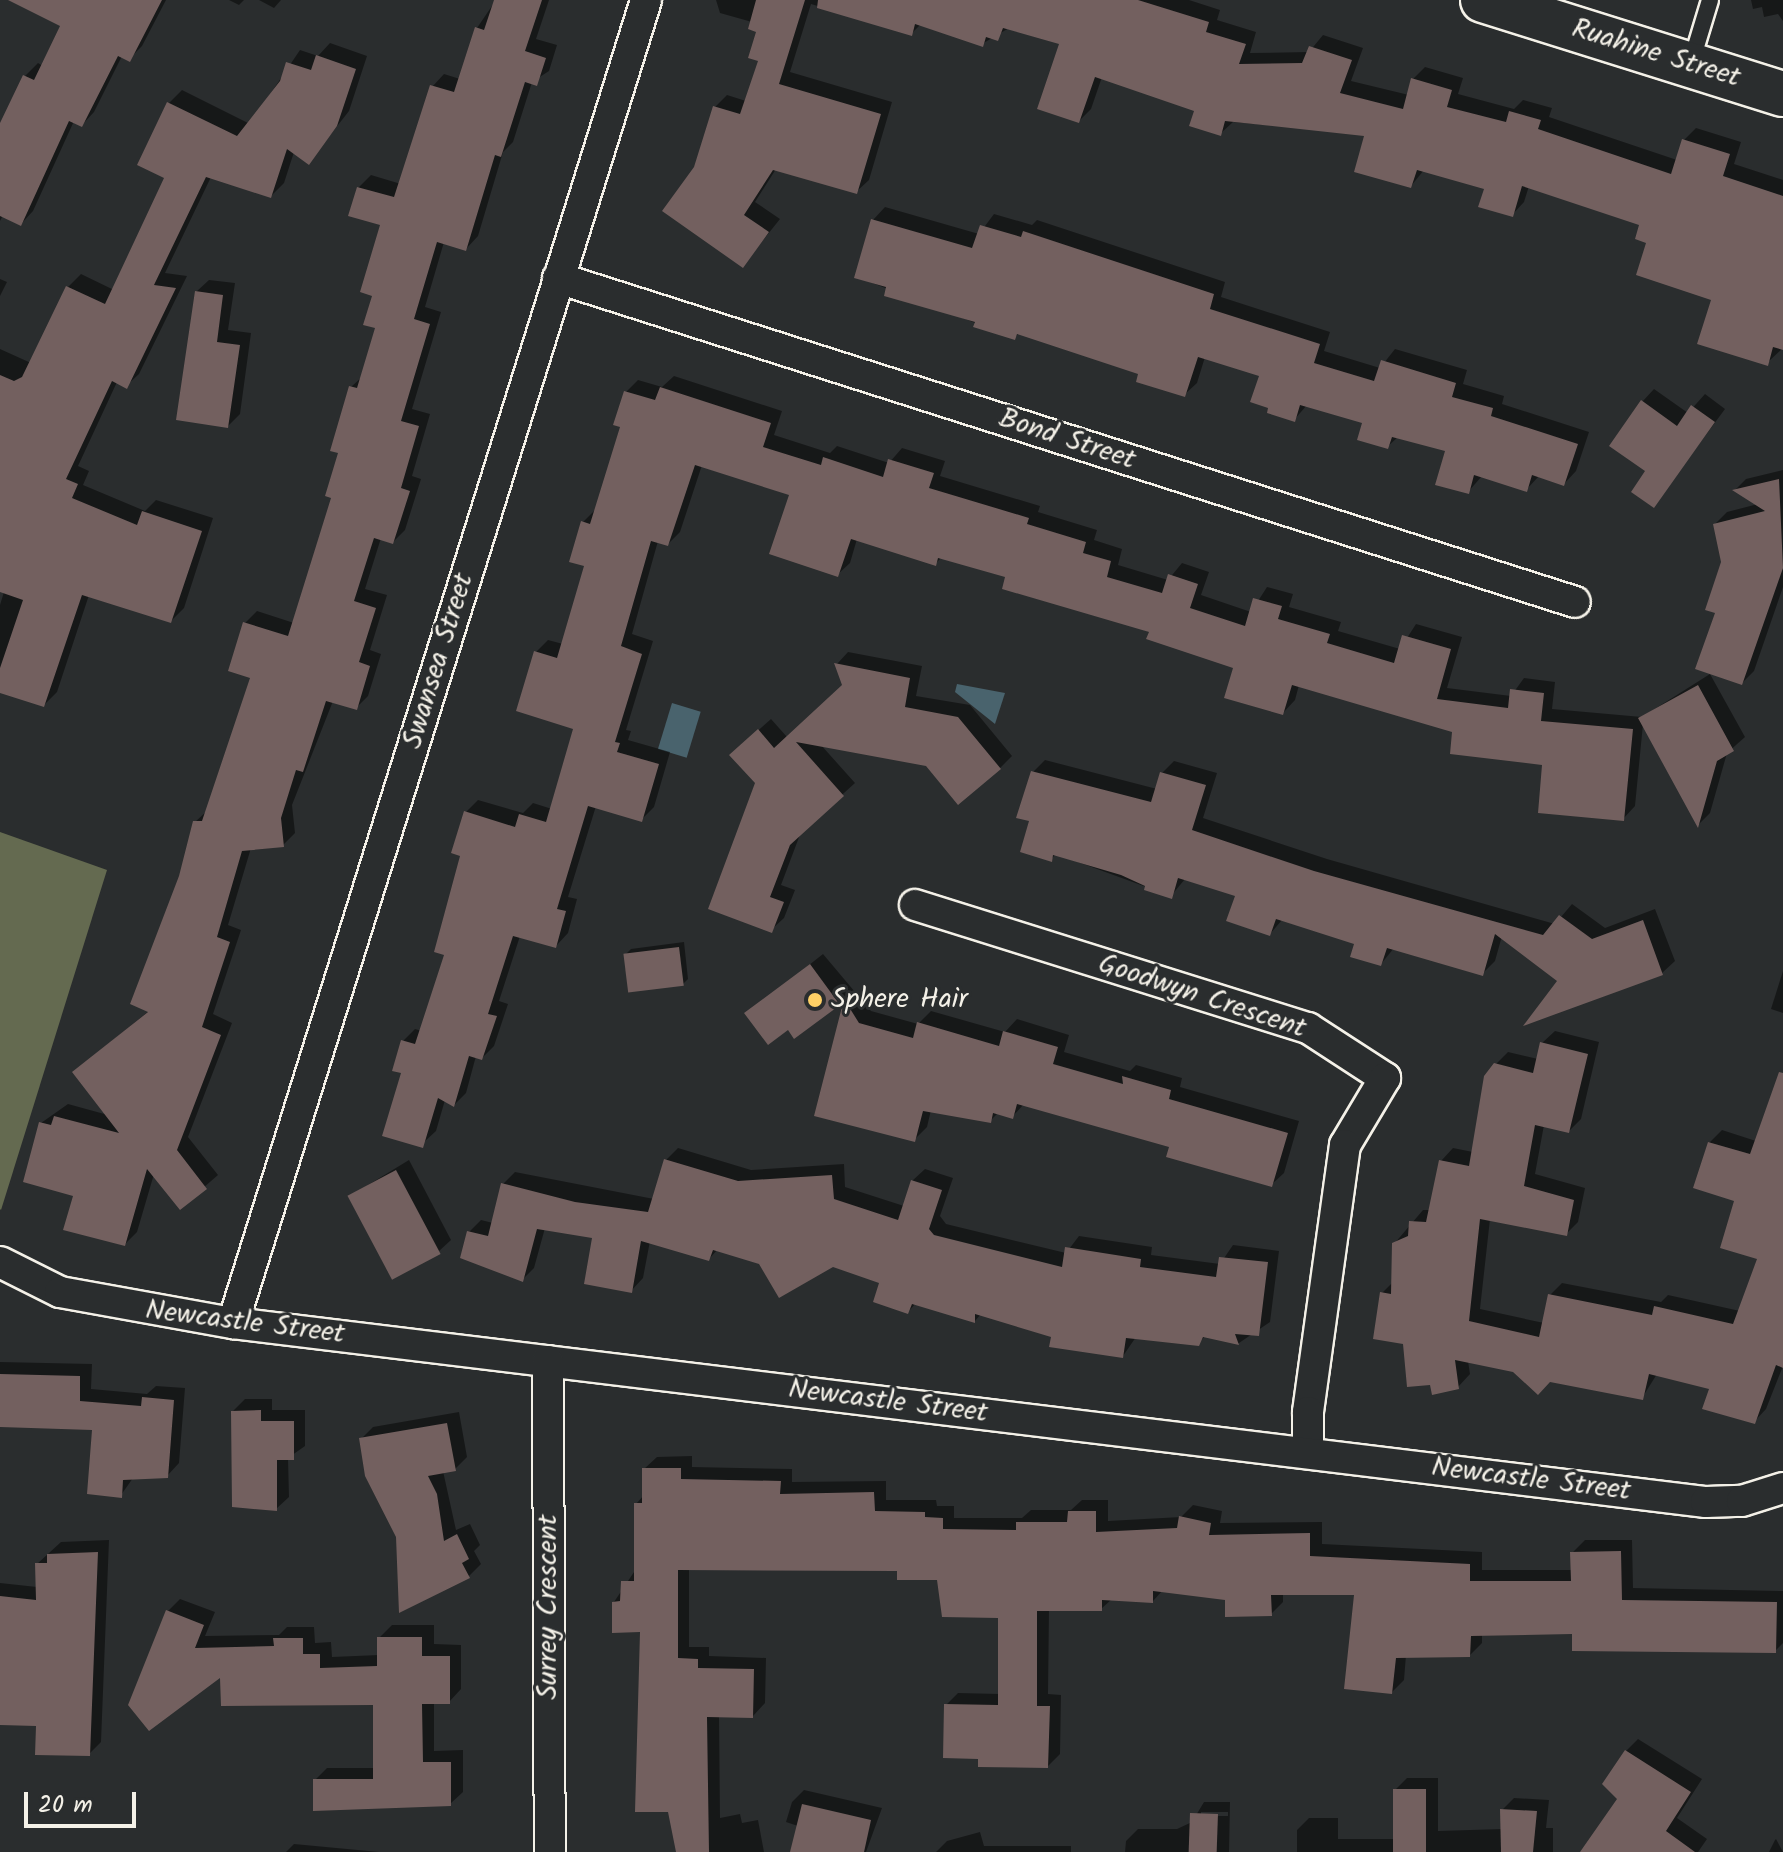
<!DOCTYPE html>
<html>
<head>
<meta charset="utf-8">
<style>
	body { margin:0 }
	#map { position:relative; width:1783px; height:1852px; overflow:hidden; background:#2a2d2e; font-family:Kalam,sans-serif }
	div>[style] { position:absolute }
	.green>* { inset:0; background:#646a50 }
	.water>* { inset:0; background:#49636d; transform-origin:0 0 }
	.shadow>* { inset:0; background:#0007 }
	.building>* { inset:0; background:#73605f; transform-origin:0 0 }
	.roads { filter:drop-shadow(2px 0 #f4f1e8) drop-shadow(-2px 0 #f4f1e8) drop-shadow(0 2px #f4f1e8) drop-shadow(0 -2px #f4f1e8) }
	.lane>* { height:16px; margin:-8px; padding:0 8px; transform-origin:8px; border-radius:8px; background:#2a2d2e }
	.street>* { height:30px; margin:-15px; padding:0 15px; transform-origin:15px; border-radius:15px; background:#2a2d2e }
	.secondary>* { height:44px; margin:-22px; padding:0 22px; transform-origin:22px; border-radius:22px; background:#2a2d2e }
	.dots>* { width:22px; height:22px; translate:-50% -50%; box-sizing:border-box; border:4px solid #2a2d2e; border-radius:50% }
	span { translate:-50% -50%; white-space:nowrap; text-align:center; line-height:1.15; -webkit-text-stroke:6px #2a2d2e; paint-order:stroke }
	.street-label { font-size:28px; color:#f4f1e8 }
	.poi-label { font-size:28px; color:#f4f1e8 }
	.left { translate:0 -50%; text-align:left }
	.scale { position:absolute; left:24px; top:1792px; width:112px; height:36px; box-sizing:border-box; border:4px solid #f4f1e8; border-top:0; padding-left:10px; font-size:24px; line-height:28px; white-space:nowrap; color:#f4f1e8; -webkit-text-stroke:6px #2a2d2e; paint-order:stroke }
</style>
</head>
<body>
<div id="map">
	<div class="green">
		<i style="clip-path:polygon(0 832px,107px 870px,1px 1210px,0 1209px)"></i>
	</div>
	<div class="water">
		<i style="clip-path:polygon(957px 684px,1005px 693px,995px 724px,955px 692px)"></i>
		<i style="left:672px;top:703px;width:30px;height:48px;rotate:17deg"></i>
	</div>
	<div class="shadow">
		<i style="clip-path:polygon(45px 0,166px 0,142px 46px,129px 59px,122px 56px,94px 112px,82px 125px,74px 121px,33px 211px,21px 224px,3px 215px,0 221px,0 128px,25px 76px,38px 63px,43px 66px,62px 25px)"></i>
		<i style="clip-path:polygon(229px 0,244px 0,239px 5px)"></i>
		<i style="clip-path:polygon(259px 0,281px 0,274px 8px)"></i>
		<i style="clip-path:polygon(496px 0,549px 0,536px 39px,557px 45px,549px 71px,532px 82px,513px 142px,503px 152px,478px 236px,466px 249px,444px 242px,425px 307px,441px 312px,412px 409px,430px 414px,412px 476px,421px 479px,405px 530px,393px 542px,381px 538px,365px 589px,387px 595px,370px 650px,381px 654px,368px 696px,356px 708px,333px 701px,292px 805px,295px 833px,283px 845px,251px 848px,228px 925px,241px 930px,213px 1014px,232px 1023px,188px 1137px,218px 1175px,180px 1208px,154px 1174px,137px 1232px,125px 1244px,75px 1194px,41px 1123px,68px 1104px,108px 1115px,74px 1072px,150px 1010px,195px 822px,208px 810px,253px 676px,245px 623px,257px 611px,294px 623px,333px 496px,351px 387px,363px 376px,377px 327px,374px 295px,382px 224px,358px 188px,371px 175px,401px 184px,432px 87px,444px 74px,460px 79px,477px 28px)"></i>
		<i style="clip-path:polygon(716px 0,1189px 0,1220px 10px,1217px 20px,1256px 32px,1250px 53px,1309px 52px,1323px 35px,1363px 48px,1351px 81px,1409px 95px,1413px 79px,1425px 67px,1463px 78px,1458px 94px,1514px 109px,1523px 100px,1552px 108px,1549px 117px,1677px 160px,1684px 140px,1696px 128px,1741px 142px,1734px 164px,1783px 180px,1783px 348px,1767px 363px,1713px 299px,1649px 242px,1642px 224px,1529px 186px,1524px 202px,1512px 215px,1486px 188px,1424px 170px,1411px 186px,1367px 134px,1233px 122px,1220px 134px,1197px 110px,1102px 77px,1091px 109px,1079px 121px,1061px 43px,1009px 28px,982px 44px,921px 24px,911px 34px,811px 4px,790px 72px,892px 102px,869px 180px,856px 192px,776px 169px,755px 202px,780px 219px,743px 265px,696px 168px,715px 107px,727px 95px,746px 101px,760px 59px,758px 30px,752px 22px,720px 13px)"></i>
		<i style="clip-path:polygon(1751px 0,1783px 0,1783px 21px,1778px 14px,1764px 17px,1762px 7px,1753px 9px)"></i>
		<i style="clip-path:polygon(330px 43px,367px 56px,349px 111px,309px 162px,294px 152px,284px 183px,271px 196px,211px 177px,165px 273px,187px 276px,139px 374px,126px 386px,117px 382px,78px 466px,89px 471px,83px 485px,145px 511px,156px 500px,213px 518px,184px 608px,171px 621px,89px 595px,57px 692px,44px 705px,0 691px,0 605px,7px 582px,0 580px,0 349px,31px 363px,68px 287px,81px 274px,114px 290px,167px 177px,169px 103px,182px 90px,250px 124px,300px 50px,318px 56px)"></i>
		<i style="clip-path:polygon(885px 207px,979px 234px,994px 214px,1032px 225px,1037px 220px,1225px 282px,1221px 297px,1330px 332px,1324px 351px,1380px 368px,1395px 349px,1467px 370px,1463px 384px,1504px 396px,1502px 404px,1589px 432px,1576px 471px,1564px 484px,1539px 476px,1526px 490px,1482px 476px,1468px 492px,1447px 450px,1398px 437px,1387px 447px,1365px 422px,1307px 405px,1294px 420px,1261px 375px,1205px 357px,1197px 383px,1184px 395px,1141px 373px,1020px 332px,1014px 338px,857px 277px,873px 220px)"></i>
		<i style="clip-path:polygon(0 279px,7px 282px,0 296px)"></i>
		<i style="clip-path:polygon(209px 280px,235px 283px,228px 330px,251px 333px,240px 414px,228px 426px,196px 292px)"></i>
		<i style="clip-path:polygon(674px 376px,782px 411px,774px 435px,830px 453px,837px 446px,889px 463px,902px 448px,945px 461px,940px 476px,1040px 506px,1038px 512px,1097px 530px,1094px 540px,1122px 549px,1118px 565px,1168px 580px,1182px 563px,1209px 572px,1201px 595px,1251px 612px,1267px 587px,1293px 594px,1289px 607px,1341px 622px,1338px 631px,1400px 649px,1416px 624px,1462px 637px,1447px 688px,1511px 696px,1524px 678px,1555px 682px,1552px 709px,1642px 717px,1710px 674px,1745px 737px,1727px 753px,1710px 813px,1699px 824px,1643px 724px,1635px 806px,1623px 819px,1544px 764px,1455px 731px,1299px 685px,1295px 700px,1283px 713px,1235px 666px,1007px 576px,942px 557px,935px 564px,857px 539px,850px 563px,837px 575px,791px 494px,702px 465px,680px 532px,668px 544px,658px 541px,632px 634px,653px 641px,626px 730px,631px 731px,628px 740px,670px 752px,654px 807px,642px 819px,596px 806px,568px 897px,577px 899px,568px 933px,556px 946px,520px 936px,499px 1001px,508px 1004px,494px 1046px,482px 1058px,476px 1056px,466px 1093px,454px 1105px,445px 1100px,436px 1131px,423px 1143px,403px 1072px,403px 1041px,415px 1029px,422px 1031px,447px 954px,466px 812px,478px 800px,523px 813px,533px 803px,552px 809px,576px 727px,536px 652px,548px 640px,563px 644px,586px 565px,583px 522px,595px 510px,623px 426px,626px 392px,638px 380px,662px 387px)"></i>
		<i style="clip-path:polygon(1654px 389px,1688px 413px,1705px 394px,1725px 409px,1654px 505px,1642px 402px)"></i>
		<i style="clip-path:polygon(1783px 470px,1783px 587px,1754px 671px,1742px 683px,1715px 524px,1727px 512px,1758px 504px,1735px 490px,1746px 479px)"></i>
		<i style="clip-path:polygon(848px 652px,922px 666px,916px 696px,970px 705px,1012px 756px,1000px 768px,927px 764px,821px 745px,855px 783px,801px 832px,781px 885px,795px 890px,784px 918px,771px 930px,757px 783px,744px 743px,771px 719px,787px 737px,845px 685px,837px 664px)"></i>
		<i style="clip-path:polygon(1045px 760px,1157px 789px,1162px 773px,1174px 761px,1217px 773px,1203px 818px,1327px 859px,1555px 924px,1572px 904px,1605px 928px,1655px 909px,1675px 961px,1662px 973px,1560px 980px,1502px 936px,1495px 961px,1483px 973px,1394px 948px,1381px 964px,1356px 943px,1282px 920px,1270px 934px,1237px 894px,1185px 879px,1171px 896px,1056px 854px,1051px 859px,1032px 820px,1033px 772px)"></i>
		<i style="clip-path:polygon(684px 942px,688px 979px,683px 984px,625px 955px,631px 949px)"></i>
		<i style="clip-path:polygon(823px 954px,871px 1011px,918px 1024px,931px 1011px,1005px 1032px,1017px 1019px,1069px 1035px,1064px 1052px,1130px 1071px,1136px 1065px,1182px 1078px,1180px 1087px,1299px 1121px,1284px 1173px,1271px 1185px,1171px 1146px,1024px 1104px,1012px 1117px,998px 1113px,990px 1121px,931px 1110px,927px 1127px,914px 1140px,817px 1115px,848px 995px,794px 1037px,788px 1028px,747px 1014px)"></i>
		<i style="clip-path:polygon(1783px 971px,1783px 1013px,1771px 1009px)"></i>
		<i style="clip-path:polygon(1555px 1031px,1599px 1042px,1581px 1119px,1569px 1131px,1544px 1125px,1535px 1174px,1585px 1188px,1578px 1222px,1566px 1234px,1490px 1219px,1480px 1309px,1544px 1323px,1550px 1295px,1562px 1283px,1661px 1302px,1668px 1295px,1740px 1311px,1760px 1258px,1709px 1143px,1722px 1130px,1756px 1141px,1783px 1080px,1783px 1366px,1766px 1409px,1754px 1422px,1712px 1388px,1657px 1374px,1642px 1398px,1468px 1361px,1470px 1374px,1458px 1387px,1432px 1383px,1405px 1342px,1382px 1293px,1393px 1282px,1394px 1244px,1423px 1210px,1430px 1210px,1441px 1161px,1453px 1148px,1473px 1152px,1496px 1064px,1508px 1052px,1538px 1059px,1542px 1043px)"></i>
		<i style="clip-path:polygon(678px 1148px,751px 1170px,844px 1164px,845px 1187px,904px 1206px,912px 1181px,925px 1169px,953px 1178px,940px 1216px,946px 1224px,1066px 1253px,1079px 1236px,1152px 1247px,1151px 1255px,1220px 1264px,1233px 1245px,1279px 1251px,1270px 1322px,1239px 1343px,1206px 1335px,1198px 1344px,1136px 1337px,1123px 1356px,981px 1314px,975px 1321px,916px 1303px,908px 1312px,881px 1282px,833px 1265px,761px 1262px,718px 1249px,709px 1259px,650px 1241px,643px 1278px,631px 1291px,594px 1236px,545px 1228px,534px 1268px,522px 1280px,469px 1232px,481px 1220px,493px 1223px,503px 1184px,515px 1172px,654px 1199px,666px 1160px)"></i>
		<i style="clip-path:polygon(409px 1160px,451px 1240px,438px 1252px,350px 1196px)"></i>
		<i style="clip-path:polygon(0 1362px,92px 1364px,91px 1389px,147px 1394px,156px 1386px,185px 1388px,179px 1463px,167px 1476px,133px 1478px,121px 1495px,94px 1428px,0 1425px)"></i>
		<i style="clip-path:polygon(245px 1399px,272px 1399px,272px 1410px,305px 1410px,305px 1446px,288px 1458px,289px 1497px,276px 1509px,233px 1411px)"></i>
		<i style="clip-path:polygon(459px 1412px,467px 1457px,455px 1469px,443px 1471px,456px 1530px,470px 1524px,480px 1545px,474px 1551px,481px 1564px,469px 1576px,398px 1537px,361px 1439px,373px 1427px)"></i>
		<i style="clip-path:polygon(692px 1456px,692px 1467px,792px 1469px,792px 1482px,886px 1481px,886px 1500px,936px 1500px,937px 1506px,954px 1506px,954px 1518px,1022px 1518px,1031px 1510px,1071px 1510px,1082px 1500px,1108px 1500px,1108px 1521px,1181px 1517px,1193px 1505px,1222px 1511px,1220px 1523px,1322px 1522px,1322px 1544px,1482px 1552px,1482px 1570px,1573px 1570px,1572px 1553px,1585px 1540px,1632px 1540px,1633px 1588px,1783px 1591px,1783px 1643px,1775px 1651px,1574px 1632px,1482px 1633px,1482px 1643px,1470px 1655px,1406px 1655px,1404px 1680px,1392px 1692px,1356px 1593px,1283px 1593px,1283px 1602px,1271px 1614px,1227px 1598px,1163px 1590px,1153px 1601px,1112px 1599px,1101px 1609px,1049px 1609px,1048px 1694px,1061px 1695px,1060px 1754px,1048px 1766px,980px 1757px,946px 1705px,958px 1693px,1000px 1694px,1000px 1616px,939px 1578px,899px 1569px,689px 1568px,689px 1647px,709px 1647px,709px 1656px,766px 1658px,765px 1703px,753px 1716px,719px 1715px,720px 1818px,740px 1814px,742px 1823px,758px 1820px,764px 1852px,678px 1852px,642px 1630px,614px 1602px,636px 1569px,636px 1504px,644px 1495px,644px 1469px,657px 1457px)"></i>
		<i style="clip-path:polygon(109px 1540px,101px 1742px,89px 1754px,40px 1628px,0 1624px,0 1583px,37px 1587px,37px 1564px,61px 1542px)"></i>
		<i style="clip-path:polygon(180px 1599px,215px 1612px,205px 1636px,279px 1635px,287px 1627px,314px 1627px,315px 1643px,331px 1642px,332px 1657px,379px 1655px,379px 1638px,392px 1625px,434px 1625px,434px 1644px,461px 1645px,461px 1689px,449px 1702px,434px 1702px,434px 1751px,463px 1750px,463px 1792px,450px 1804px,315px 1780px,327px 1768px,375px 1768px,375px 1703px,222px 1674px,149px 1728px,168px 1611px)"></i>
		<i style="clip-path:polygon(1638px 1739px,1702px 1779px,1677px 1818px,1707px 1839px,1698px 1852px,1582px 1852px,1620px 1799px,1626px 1751px)"></i>
		<i style="clip-path:polygon(1407px 1778px,1438px 1778px,1438px 1831px,1502px 1829px,1502px 1810px,1514px 1798px,1549px 1800px,1546px 1828px,1553px 1828px,1553px 1852px,1297px 1852px,1297px 1830px,1309px 1818px,1338px 1818px,1338px 1839px,1395px 1839px,1395px 1790px)"></i>
		<i style="clip-path:polygon(804px 1790px,882px 1808px,866px 1852px,792px 1852px,798px 1826px,786px 1822px,792px 1802px)"></i>
		<i style="clip-path:polygon(evenodd,1204px 1802px,1230px 1802px,1229px 1852px,1125px 1852px,1126px 1841px,1138px 1829px,1177px 1829px,1192px 1822px,1204px 1802px,1201px 1812px,1228px 1812px,1228px 1816px,1201px 1816px,1201px 1812px)"></i>
		<i style="clip-path:polygon(980px 1832px,984px 1846px,1071px 1846px,1071px 1852px,936px 1852px,947px 1841px)"></i>
		<i style="clip-path:polygon(1776px 1839px,1783px 1852px,1769px 1852px,1775px 1840px)"></i>
		<i style="clip-path:polygon(294px 1844px,379px 1852px,286px 1852px)"></i>
	</div>
	<div class="building">
		<i style="clip-path:polygon(8px 0,162px 0,130px 62px,118px 56px,82px 127px,69px 121px,21px 226px,0 216px,0 123px,23px 75px,34px 80px,60px 26px)"></i>
		<i style="clip-path:polygon(494px 0,542px 0,525px 51px,546px 58px,537px 86px,525px 82px,501px 157px,495px 155px,466px 251px,437px 242px,414px 319px,430px 324px,401px 421px,419px 426px,401px 488px,410px 491px,393px 544px,374px 538px,354px 601px,376px 608px,359px 662px,370px 666px,357px 710px,326px 701px,303px 772px,296px 770px,281px 818px,284px 847px,242px 851px,217px 937px,230px 942px,202px 1027px,221px 1035px,177px 1150px,207px 1189px,180px 1210px,147px 1169px,125px 1246px,63px 1230px,73px 1196px,23px 1182px,39px 1122px,51px 1125px,54px 1116px,119px 1133px,72px 1072px,148px 1012px,130px 1004px,179px 876px,193px 821px,202px 821px,250px 678px,228px 671px,243px 622px,288px 636px,331px 498px,325px 496px,338px 453px,330px 451px,349px 386px,357px 388px,375px 328px,363px 325px,372px 296px,360px 292px,380px 225px,348px 216px,357px 187px,394px 197px,430px 85px,454px 92px,475px 27px,484px 30px)"></i>
		<i style="clip-path:polygon(756px 0,805px 0,779px 84px,881px 114px,857px 194px,773px 170px,744px 215px,769px 232px,743px 268px,662px 211px,694px 167px,713px 106px,740px 114px,758px 61px,748px 58px,756px 32px,748px 29px)"></i>
		<i style="clip-path:polygon(818px 0,1138px 0,1209px 22px,1206px 32px,1246px 44px,1239px 64px,1302px 63px,1309px 46px,1352px 60px,1340px 93px,1403px 109px,1411px 78px,1452px 90px,1447px 107px,1506px 122px,1509px 111px,1541px 120px,1538px 129px,1671px 174px,1682px 139px,1730px 154px,1723px 176px,1783px 196px,1783px 350px,1773px 347px,1768px 366px,1697px 344px,1711px 300px,1636px 275px,1646px 243px,1635px 239px,1639px 225px,1522px 186px,1513px 217px,1478px 207px,1484px 189px,1417px 170px,1411px 188px,1354px 172px,1364px 136px,1225px 121px,1221px 136px,1189px 126px,1194px 111px,1095px 77px,1079px 123px,1037px 109px,1059px 44px,1003px 28px,998px 41px,986px 37px,983px 47px,915px 24px,912px 36px,817px 8px)"></i>
		<i style="clip-path:polygon(316px 55px,356px 69px,337px 126px,309px 165px,287px 149px,271px 198px,206px 177px,154px 285px,176px 288px,127px 389px,112px 381px,66px 479px,78px 484px,72px 498px,137px 525px,142px 511px,202px 531px,171px 623px,82px 595px,44px 707px,0 693px,0 668px,23px 600px,0 592px,0 375px,14px 381px,22px 377px,66px 286px,105px 304px,164px 178px,137px 165px,167px 102px,237px 136px,280px 81px,286px 62px,311px 70px)"></i>
		<i style="clip-path:polygon(871px 219px,972px 248px,980px 225px,1021px 237px,1023px 231px,1214px 294px,1210px 309px,1320px 344px,1314px 363px,1374px 381px,1381px 360px,1456px 383px,1452px 397px,1493px 408px,1491px 416px,1578px 444px,1564px 486px,1532px 475px,1527px 492px,1474px 475px,1469px 494px,1435px 485px,1445px 451px,1392px 437px,1388px 449px,1357px 440px,1362px 423px,1300px 405px,1295px 422px,1267px 413px,1268px 408px,1250px 402px,1259px 376px,1198px 357px,1185px 397px,1136px 382px,1138px 374px,1017px 334px,1015px 340px,973px 327px,975px 322px,884px 296px,886px 287px,854px 278px)"></i>
		<i style="clip-path:polygon(195px 291px,223px 295px,217px 342px,240px 345px,228px 428px,176px 420px)"></i>
		<i style="clip-path:polygon(660px 387px,771px 423px,763px 447px,821px 465px,823px 457px,883px 477px,888px 459px,934px 473px,929px 488px,1029px 518px,1027px 524px,1086px 542px,1083px 553px,1111px 561px,1107px 577px,1162px 593px,1168px 574px,1198px 584px,1190px 608px,1245px 626px,1253px 598px,1282px 606px,1278px 619px,1330px 634px,1327px 643px,1394px 663px,1402px 635px,1451px 649px,1437px 699px,1508px 708px,1510px 689px,1544px 693px,1541px 721px,1633px 729px,1624px 821px,1538px 813px,1542px 765px,1450px 754px,1452px 732px,1292px 685px,1283px 715px,1224px 698px,1233px 668px,1146px 639px,1149px 632px,1002px 589px,1005px 577px,938px 558px,936px 566px,851px 539px,838px 577px,769px 554px,789px 495px,695px 465px,668px 546px,651px 541px,621px 646px,642px 654px,615px 742px,620px 743px,617px 752px,659px 764px,642px 822px,588px 806px,557px 909px,566px 911px,556px 948px,513px 936px,488px 1014px,497px 1016px,482px 1060px,469px 1056px,454px 1107px,438px 1098px,423px 1148px,382px 1136px,401px 1073px,392px 1071px,401px 1040px,415px 1044px,444px 955px,434px 952px,460px 856px,451px 853px,464px 811px,515px 827px,519px 814px,546px 822px,573px 729px,516px 711px,534px 651px,557px 658px,584px 566px,569px 562px,581px 521px,590px 524px,620px 427px,613px 425px,624px 391px,655px 400px)"></i>
		<i style="clip-path:polygon(1641px 400px,1677px 426px,1691px 405px,1715px 422px,1654px 508px,1631px 492px,1645px 471px,1609px 446px)"></i>
		<i style="clip-path:polygon(1779px 479px,1783px 568px,1742px 685px,1695px 669px,1715px 613px,1705px 610px,1721px 562px,1713px 524px,1765px 511px,1732px 490px)"></i>
		<i style="clip-path:polygon(834px 663px,910px 678px,905px 707px,958px 717px,1001px 769px,958px 805px,926px 766px,796px 742px,844px 796px,790px 845px,770px 897px,784px 902px,772px 933px,708px 909px,755px 783px,729px 755px,758px 729px,774px 748px,842px 685px)"></i>
		<i style="clip-path:polygon(1698px 685px,1734px 751px,1717px 761px,1698px 828px,1638px 718px)"></i>
		<i style="clip-path:polygon(1031px 771px,1151px 802px,1160px 772px,1206px 785px,1192px 830px,1314px 871px,1543px 935px,1559px 915px,1592px 939px,1643px 920px,1663px 975px,1523px 1026px,1557px 981px,1495px 934px,1483px 976px,1387px 948px,1381px 966px,1350px 957px,1354px 944px,1276px 919px,1270px 936px,1226px 921px,1235px 896px,1178px 878px,1172px 899px,1144px 890px,1145px 886px,1121px 875px,1053px 855px,1052px 862px,1020px 852px,1029px 821px,1016px 818px)"></i>
		<i style="left:679px;top:947px;width:39px;height:56px;rotate:83deg"></i>
		<i style="clip-path:polygon(810px 964px,840px 1005px,794px 1039px,788px 1030px,768px 1045px,744px 1013px)"></i>
		<i style="clip-path:polygon(844px 999px,859px 1023px,913px 1038px,917px 1022px,999px 1046px,1003px 1031px,1058px 1047px,1053px 1064px,1123px 1084px,1122px 1076px,1171px 1090px,1169px 1099px,1288px 1133px,1272px 1187px,1166px 1157px,1169px 1147px,1017px 1104px,1013px 1119px,993px 1113px,991px 1123px,923px 1111px,915px 1142px,814px 1116px)"></i>
		<i style="clip-path:polygon(1540px 1042px,1588px 1054px,1569px 1133px,1535px 1125px,1524px 1186px,1574px 1200px,1567px 1236px,1480px 1219px,1469px 1321px,1539px 1337px,1548px 1294px,1652px 1315px,1654px 1306px,1733px 1324px,1757px 1259px,1720px 1248px,1734px 1201px,1693px 1188px,1708px 1142px,1750px 1154px,1779px 1072px,1783px 1073px,1783px 1368px,1776px 1365px,1755px 1424px,1702px 1409px,1709px 1389px,1649px 1374px,1643px 1400px,1550px 1382px,1538px 1395px,1513px 1372px,1455px 1360px,1459px 1389px,1432px 1395px,1430px 1385px,1407px 1387px,1403px 1344px,1373px 1339px,1380px 1292px,1391px 1294px,1392px 1243px,1408px 1236px,1409px 1221px,1426px 1222px,1439px 1160px,1469px 1166px,1484px 1076px,1494px 1063px,1533px 1073px)"></i>
		<i style="clip-path:polygon(664px 1159px,738px 1181px,832px 1175px,834px 1199px,898px 1220px,911px 1180px,942px 1190px,929px 1229px,934px 1235px,1062px 1267px,1065px 1247px,1141px 1259px,1140px 1267px,1216px 1277px,1219px 1257px,1268px 1262px,1259px 1336px,1235px 1334px,1239px 1345px,1203px 1337px,1199px 1346px,1126px 1338px,1123px 1358px,1049px 1347px,1051px 1337px,975px 1314px,975px 1323px,912px 1304px,908px 1314px,873px 1302px,879px 1283px,833px 1267px,779px 1298px,759px 1264px,713px 1250px,709px 1261px,641px 1241px,632px 1293px,584px 1284px,592px 1238px,537px 1229px,523px 1282px,460px 1258px,467px 1231px,488px 1236px,501px 1183px,575px 1202px,648px 1212px)"></i>
		<i style="left:396px;top:1170px;width:95px;height:55px;rotate:62deg"></i>
		<i style="clip-path:polygon(0 1374px,80px 1376px,80px 1401px,141px 1406px,142px 1397px,174px 1400px,168px 1478px,123px 1480px,122px 1498px,87px 1494px,92px 1430px,0 1427px)"></i>
		<i style="clip-path:polygon(261px 1410px,261px 1421px,294px 1421px,294px 1460px,277px 1460px,277px 1511px,232px 1507px,231px 1411px)"></i>
		<i style="clip-path:polygon(447px 1423px,456px 1471px,428px 1476px,437px 1494px,444px 1541px,457px 1534px,469px 1559px,462px 1563px,470px 1578px,399px 1613px,396px 1537px,365px 1476px,359px 1438px)"></i>
		<i style="clip-path:polygon(642px 1468px,681px 1468px,681px 1479px,781px 1481px,780px 1494px,874px 1492px,875px 1511px,925px 1512px,925px 1517px,943px 1518px,943px 1529px,1016px 1530px,1016px 1522px,1067px 1522px,1068px 1511px,1096px 1511px,1096px 1532px,1177px 1528px,1179px 1516px,1211px 1523px,1209px 1535px,1310px 1533px,1310px 1556px,1470px 1564px,1470px 1581px,1571px 1581px,1570px 1552px,1621px 1551px,1622px 1600px,1777px 1602px,1776px 1653px,1572px 1651px,1572px 1634px,1471px 1636px,1470px 1657px,1396px 1658px,1392px 1694px,1344px 1689px,1354px 1595px,1271px 1595px,1272px 1616px,1225px 1617px,1225px 1600px,1153px 1591px,1153px 1603px,1102px 1600px,1102px 1611px,1037px 1611px,1037px 1706px,1050px 1706px,1048px 1768px,978px 1767px,978px 1759px,943px 1758px,944px 1704px,998px 1705px,998px 1618px,942px 1617px,937px 1580px,897px 1580px,897px 1571px,678px 1570px,678px 1658px,698px 1659px,698px 1668px,754px 1669px,753px 1718px,707px 1717px,709px 1852px,676px 1852px,668px 1812px,635px 1812px,640px 1632px,612px 1633px,612px 1602px,620px 1601px,621px 1581px,634px 1581px,634px 1503px,642px 1503px)"></i>
		<i style="clip-path:polygon(98px 1552px,90px 1756px,35px 1755px,36px 1726px,0 1725px,0 1596px,36px 1600px,35px 1563px,47px 1563px,47px 1554px)"></i>
		<i style="clip-path:polygon(166px 1610px,204px 1625px,195px 1648px,274px 1646px,273px 1638px,303px 1638px,303px 1654px,320px 1654px,320px 1668px,377px 1666px,377px 1637px,422px 1637px,422px 1656px,450px 1656px,450px 1704px,422px 1704px,423px 1762px,451px 1762px,451px 1806px,313px 1811px,313px 1779px,373px 1779px,373px 1705px,221px 1706px,220px 1678px,149px 1731px,128px 1705px)"></i>
		<i style="clip-path:polygon(1625px 1750px,1691px 1792px,1666px 1831px,1695px 1852px,1580px 1852px,1617px 1799px,1602px 1784px)"></i>
		<i style="left:1426px;top:1789px;width:63px;height:33px;rotate:90deg"></i>
		<i style="clip-path:polygon(802px 1804px,871px 1820px,864px 1852px,790px 1852px)"></i>
		<i style="clip-path:polygon(1500px 1809px,1537px 1811px,1533px 1852px,1501px 1852px)"></i>
		<i style="left:1190px;top:1813px;width:28px;height:39px;rotate:2deg"></i>
	</div>
	<div class="roads">
		<div class="lane">
			<i style="left:1691px;top:63px;width:66px;rotate:-73.2deg"></i>
		</div>
		<div class="street">
			<i style="left:558px;top:278px;width:1067px;rotate:17.67deg"></i>
			<i style="left:915px;top:905px;width:412px;rotate:17.4deg"></i>
			<i style="left:1308px;top:1028px;width:92px;rotate:33deg"></i>
			<i style="left:1385px;top:1078px;width:78px;rotate:120.8deg"></i>
			<i style="left:1345px;top:1145px;width:270px;rotate:97.9deg"></i>
			<i style="left:1308px;top:1412px;width:41px;rotate:90deg"></i>
			<i style="left:0;top:1262px;width:67px;rotate:26.6deg"></i>
			<i style="left:60px;top:1292px;width:176px;rotate:10.2deg"></i>
			<i style="left:233px;top:1323px;width:1484px;rotate:6.93deg"></i>
			<i style="left:1706px;top:1502px;width:36px;rotate:-2deg"></i>
			<i style="left:1742px;top:1501px;width:43px;rotate:-17.6deg"></i>
			<i style="left:233px;top:1323px;width:1386px;rotate:-72.66deg"></i>
			<i style="left:548px;top:1361px;width:491px;rotate:89.8deg"></i>
		</div>
		<div class="secondary">
			<i style="left:1483px;top:0;width:314px;rotate:17.4deg"></i>
		</div>
	</div>
	<div class="dots">
		<i style="left:815px;top:1000px;background:#ffd166"></i>
	</div>
	<div class="street-label">
		<span style="left:1656px;top:54px;rotate:17deg">Ruahine Street</span>
		<span style="left:1067px;top:440px;rotate:18deg">Bond Street</span>
		<span style="left:439px;top:661px;rotate:-73deg">Swansea Street</span>
		<span style="left:1202px;top:997px;rotate:18deg">Goodwyn Crescent</span>
		<span style="left:245px;top:1323px;rotate:7deg">Newcastle Street</span>
		<span style="left:888px;top:1402px;rotate:7deg">Newcastle Street</span>
		<span style="left:1531px;top:1480px;rotate:7deg">Newcastle Street</span>
		<span style="left:549px;top:1607px;rotate:-90deg">Surrey Crescent</span>
	</div>
	<div class="poi-label">
		<span class="left" style="left:831px;top:1000px">Sphere Hair</span>
	</div>
	<div class="scale">20 m</div>
</div>
</body>
</html>
